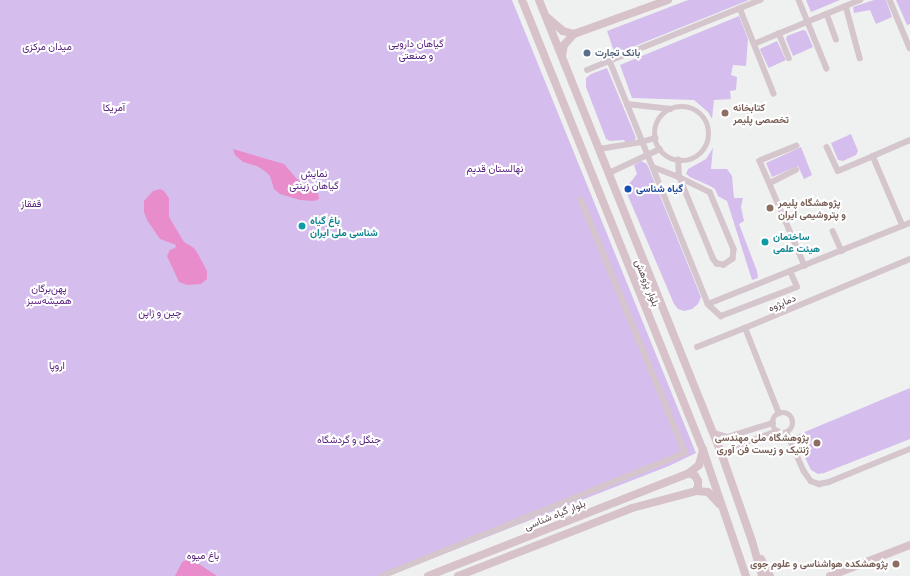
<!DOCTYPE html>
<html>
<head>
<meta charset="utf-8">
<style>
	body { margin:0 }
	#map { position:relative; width:910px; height:576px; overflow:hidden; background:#eef1ef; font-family:"Golos Text",Vazirmatn,sans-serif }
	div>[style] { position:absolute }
	.green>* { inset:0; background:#d5beed; transform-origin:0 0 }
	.water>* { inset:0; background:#e98ccc }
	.street>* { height:5.5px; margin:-2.75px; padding:0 2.75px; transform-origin:2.75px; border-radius:2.75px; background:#d5c5cc }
	.street>.ring { margin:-2.75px; padding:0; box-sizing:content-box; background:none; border:5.5px solid #d5c5cc; border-radius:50% }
	.secondary>* { height:8px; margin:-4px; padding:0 4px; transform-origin:4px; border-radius:4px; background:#d7c2ca }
	.dots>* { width:11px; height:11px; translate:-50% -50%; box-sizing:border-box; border:2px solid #fff; border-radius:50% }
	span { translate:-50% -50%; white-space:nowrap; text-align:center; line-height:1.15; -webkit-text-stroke:4px #fff; paint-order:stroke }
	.park-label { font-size:10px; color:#541a7b }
	.service-label { font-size:10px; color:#4e5e75; font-weight:700 }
	.left { translate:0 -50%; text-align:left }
	.education-label { font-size:10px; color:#785e54; font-weight:700 }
	.right { translate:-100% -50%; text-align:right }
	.transit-label { font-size:10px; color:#164399; font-weight:700 }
	.culture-label { font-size:10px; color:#0d838f; font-weight:700 }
	.street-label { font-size:10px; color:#5b4750 }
</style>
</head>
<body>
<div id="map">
	<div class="green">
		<i style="clip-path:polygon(0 0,512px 0,696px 453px,669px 466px,387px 576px,0 576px)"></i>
		<i style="clip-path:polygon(688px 0,749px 0,615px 54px,607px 31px)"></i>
		<i style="clip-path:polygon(806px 0,840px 0,811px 12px)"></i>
		<i style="clip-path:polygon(874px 0,886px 0,892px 17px,876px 24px,870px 10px,854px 13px,853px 7px)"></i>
		<i style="clip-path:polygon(896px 0,910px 0,910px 24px,907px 25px)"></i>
		<i style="clip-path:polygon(739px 16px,748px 39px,746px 66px,733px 65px,731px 75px,737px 77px,736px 90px,730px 91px,731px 99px,714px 100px,712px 119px,708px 112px,694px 100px,632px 98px,620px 65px)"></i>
		<i style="clip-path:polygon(803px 30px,806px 31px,813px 47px,793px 56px,786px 39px,787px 36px)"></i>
		<i style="left:777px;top:41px;width:21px;height:19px;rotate:65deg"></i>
		<i style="clip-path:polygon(607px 68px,636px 138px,634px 141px,626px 143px,624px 140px,610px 141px,606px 139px,586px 87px,586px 78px,591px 74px)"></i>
		<i style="clip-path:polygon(851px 134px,858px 151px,856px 155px,843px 161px,838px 160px,831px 143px)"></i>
		<i style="clip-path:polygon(801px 147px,812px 175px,804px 179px,798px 166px,772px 177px,766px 163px)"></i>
		<i style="clip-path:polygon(713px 148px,711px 169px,727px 169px,732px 176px,734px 198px,743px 198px,741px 207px,744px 221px,739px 224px,757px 271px,758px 278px,752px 280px,727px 201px,718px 196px,715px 189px,710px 186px,690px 177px,686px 174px,688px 169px,706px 159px)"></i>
		<i style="clip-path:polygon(641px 161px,647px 164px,701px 297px,698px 304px,692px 309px,684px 311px,678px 309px,674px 304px,625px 189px,637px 174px,634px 165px)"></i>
		<i style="clip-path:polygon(910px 388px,910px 439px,824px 473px,818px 474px,811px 470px,795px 436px)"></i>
	</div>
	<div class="water">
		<i style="clip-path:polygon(233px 149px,284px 164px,297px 179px,312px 190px,312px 193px,318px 193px,319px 199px,314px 201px,300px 200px,280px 194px,274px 189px,270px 176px,266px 172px,257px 166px,243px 162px,235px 155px)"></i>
		<i style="clip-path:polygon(160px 189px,164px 191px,169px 198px,169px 217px,184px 242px,194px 248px,198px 254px,207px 271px,207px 279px,201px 284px,187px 285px,179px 282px,167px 256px,170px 250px,175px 248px,176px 245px,160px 239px,147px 220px,144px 212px,144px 201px,153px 191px)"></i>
		<i style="clip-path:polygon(191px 558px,199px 564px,217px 576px,175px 576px,182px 562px)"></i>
	</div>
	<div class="street">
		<i style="left:799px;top:0;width:74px;rotate:67.9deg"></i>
		<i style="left:890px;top:0;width:52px;rotate:67.4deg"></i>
		<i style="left:846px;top:6px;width:54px;rotate:74.9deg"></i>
		<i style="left:740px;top:8px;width:92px;rotate:68.4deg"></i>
		<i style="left:827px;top:14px;width:27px;rotate:70deg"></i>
		<i style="left:779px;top:33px;width:27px;rotate:68deg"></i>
		<i style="left:754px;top:44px;width:115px;rotate:-22.5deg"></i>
		<i style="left:610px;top:61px;width:262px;rotate:68deg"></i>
		<i style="left:708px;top:304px;width:218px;rotate:-21.9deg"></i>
		<i style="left:587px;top:70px;width:187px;rotate:-22deg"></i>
		<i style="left:627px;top:104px;width:44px;rotate:6.5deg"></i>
		<i class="ring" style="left:655px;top:107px;width:48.5px;height:48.5px"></i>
		<i style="left:797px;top:146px;width:40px;rotate:158deg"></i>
		<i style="left:760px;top:161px;width:114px;rotate:66.8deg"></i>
		<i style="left:827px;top:147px;width:26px;rotate:65deg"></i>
		<i style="left:838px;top:171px;width:38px;rotate:-23deg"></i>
		<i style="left:873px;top:156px;width:76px;rotate:66.8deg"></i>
		<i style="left:599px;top:149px;width:44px;rotate:-9.2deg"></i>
		<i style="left:642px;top:142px;width:14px;rotate:-17deg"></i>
		<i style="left:873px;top:156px;width:40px;rotate:-23.4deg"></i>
		<i style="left:653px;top:167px;width:28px;rotate:21deg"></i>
		<i style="left:679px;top:177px;width:17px;rotate:-93deg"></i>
		<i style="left:609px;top:173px;width:56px;rotate:-25.2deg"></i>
		<i style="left:679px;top:177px;width:34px;rotate:26deg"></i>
		<i style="left:710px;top:192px;width:62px;rotate:67.2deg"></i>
		<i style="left:734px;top:249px;width:10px;rotate:96deg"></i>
		<i style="left:733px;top:259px;width:11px;rotate:146deg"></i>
		<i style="left:724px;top:265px;width:7px;rotate:-172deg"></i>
		<i style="left:717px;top:264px;width:6px;rotate:-129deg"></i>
		<i style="left:713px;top:259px;width:89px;rotate:-112.5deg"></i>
		<i style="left:770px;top:183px;width:29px;rotate:-27deg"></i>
		<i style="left:833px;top:231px;width:22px;rotate:66deg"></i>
		<i style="left:708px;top:304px;width:18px;rotate:43deg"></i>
		<i style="left:721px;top:316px;width:81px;rotate:-20.9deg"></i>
		<i style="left:797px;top:287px;width:17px;rotate:-114deg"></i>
		<i style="left:697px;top:347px;width:52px;rotate:-21.6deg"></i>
		<i class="ring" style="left:773px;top:413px;width:14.5px;height:14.5px"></i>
		<i style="left:779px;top:414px;width:92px;rotate:-111.6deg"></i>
		<i style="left:745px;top:328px;width:179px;rotate:-22.7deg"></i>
		<i style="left:714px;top:433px;width:15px;rotate:16deg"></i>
		<i style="left:728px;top:437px;width:47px;rotate:-17.3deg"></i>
		<i style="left:787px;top:433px;width:42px;rotate:65.9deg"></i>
		<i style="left:804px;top:471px;width:12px;rotate:55deg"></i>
		<i style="left:811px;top:481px;width:9px;rotate:21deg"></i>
		<i style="left:819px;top:484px;width:10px;rotate:-11deg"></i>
		<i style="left:829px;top:482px;width:87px;rotate:-22.2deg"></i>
		<i style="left:723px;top:458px;width:13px;rotate:-48deg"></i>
		<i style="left:732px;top:448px;width:48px;rotate:-20.7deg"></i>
		<i style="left:382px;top:576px;width:327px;rotate:-22.1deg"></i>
		<i style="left:685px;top:453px;width:273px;rotate:-112.4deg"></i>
	</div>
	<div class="secondary">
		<i style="left:522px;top:0;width:485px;rotate:68.1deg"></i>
		<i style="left:703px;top:450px;width:133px;rotate:71.2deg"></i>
		<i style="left:539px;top:0;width:494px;rotate:68.1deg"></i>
		<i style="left:723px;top:458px;width:88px;rotate:70.7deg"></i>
		<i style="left:752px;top:541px;width:36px;rotate:74deg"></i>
		<i style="left:548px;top:18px;width:20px;rotate:41deg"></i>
		<i style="left:563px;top:31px;width:11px;rotate:15deg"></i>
		<i style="left:562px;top:56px;width:11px;rotate:-80deg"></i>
		<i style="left:564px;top:45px;width:15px;rotate:-48deg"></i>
		<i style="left:574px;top:34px;width:100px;rotate:-19.9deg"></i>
		<i style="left:689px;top:473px;width:7px;rotate:27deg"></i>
		<i style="left:695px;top:476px;width:6px;rotate:59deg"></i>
		<i style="left:698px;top:481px;width:5px;rotate:90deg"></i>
		<i style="left:698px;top:486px;width:5px;rotate:112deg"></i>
		<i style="left:761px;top:559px;width:19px;rotate:62deg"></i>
		<i style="left:428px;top:576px;width:281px;rotate:-21.5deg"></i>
		<i style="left:689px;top:473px;width:13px;rotate:-39deg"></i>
		<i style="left:699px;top:465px;width:16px;rotate:-75deg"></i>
		<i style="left:458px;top:576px;width:187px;rotate:-21.3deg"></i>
		<i style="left:632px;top:508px;width:66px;rotate:-14.9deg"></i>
		<i style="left:696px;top:491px;width:12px;rotate:5deg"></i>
		<i style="left:708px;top:492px;width:16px;rotate:47deg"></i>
		<i style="left:830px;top:576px;width:86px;rotate:-21.2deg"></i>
	</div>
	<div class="dots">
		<i style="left:587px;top:53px;background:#5c6f8a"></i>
		<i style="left:725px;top:113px;background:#8d6e63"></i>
		<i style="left:628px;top:189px;background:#1a4fb4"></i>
		<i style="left:770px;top:208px;background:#8d6e63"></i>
		<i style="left:302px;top:226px;background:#0f9aa8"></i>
		<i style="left:765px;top:242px;background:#0f9aa8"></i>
		<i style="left:817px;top:443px;background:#8d6e63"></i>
		<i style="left:896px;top:564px;background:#8d6e63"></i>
	</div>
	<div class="park-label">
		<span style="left:416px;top:49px">گیاهان دارویی<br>و صنعتی</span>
		<span style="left:47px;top:47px">میدان مرکزی</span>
		<span style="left:114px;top:108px">آمریکا</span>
		<span style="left:495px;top:169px">نهالستان قدیم</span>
		<span style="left:314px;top:179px">نمایش<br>گیاهان زینتی</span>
		<span style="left:31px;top:204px">قفقاز</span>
		<span style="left:49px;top:294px">پهن‌برگان<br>همیشه‌سبز</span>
		<span style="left:160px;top:313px">چین و ژاپن</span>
		<span style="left:57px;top:366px">اروپا</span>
		<span style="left:349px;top:440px">جنگل و گردشگاه</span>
		<span style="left:203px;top:556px">باغ میوه</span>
	</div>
	<div class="service-label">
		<span class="left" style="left:595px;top:53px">بانک تجارت</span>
	</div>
	<div class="education-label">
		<span class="left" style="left:733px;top:113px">کتابخانه<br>تخصصی پلیمر</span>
		<span class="left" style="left:778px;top:208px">پژوهشگاه پلیمر<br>و پتروشیمی ایران</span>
		<span class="right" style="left:809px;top:443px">پژوهشگاه ملی مهندسی<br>ژنتیک و زیست فن آوری</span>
		<span class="right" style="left:888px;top:564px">پژوهشکده هواشناسی و علوم جوی</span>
	</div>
	<div class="transit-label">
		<span class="left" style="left:636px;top:189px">گیاه شناسی</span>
	</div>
	<div class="culture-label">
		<span class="left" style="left:310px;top:226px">باغ گیاه‌<br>شناسی ملی ایران</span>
		<span class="left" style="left:773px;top:242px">ساختمان<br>هیئت علمی</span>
	</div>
	<div class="street-label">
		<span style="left:647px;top:283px;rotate:68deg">بلوار پژوهش</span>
		<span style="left:782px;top:303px;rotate:-23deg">دماپژوه</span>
		<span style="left:555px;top:515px;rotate:-22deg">بلوار گیاه شناسی</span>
	</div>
</div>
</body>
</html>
